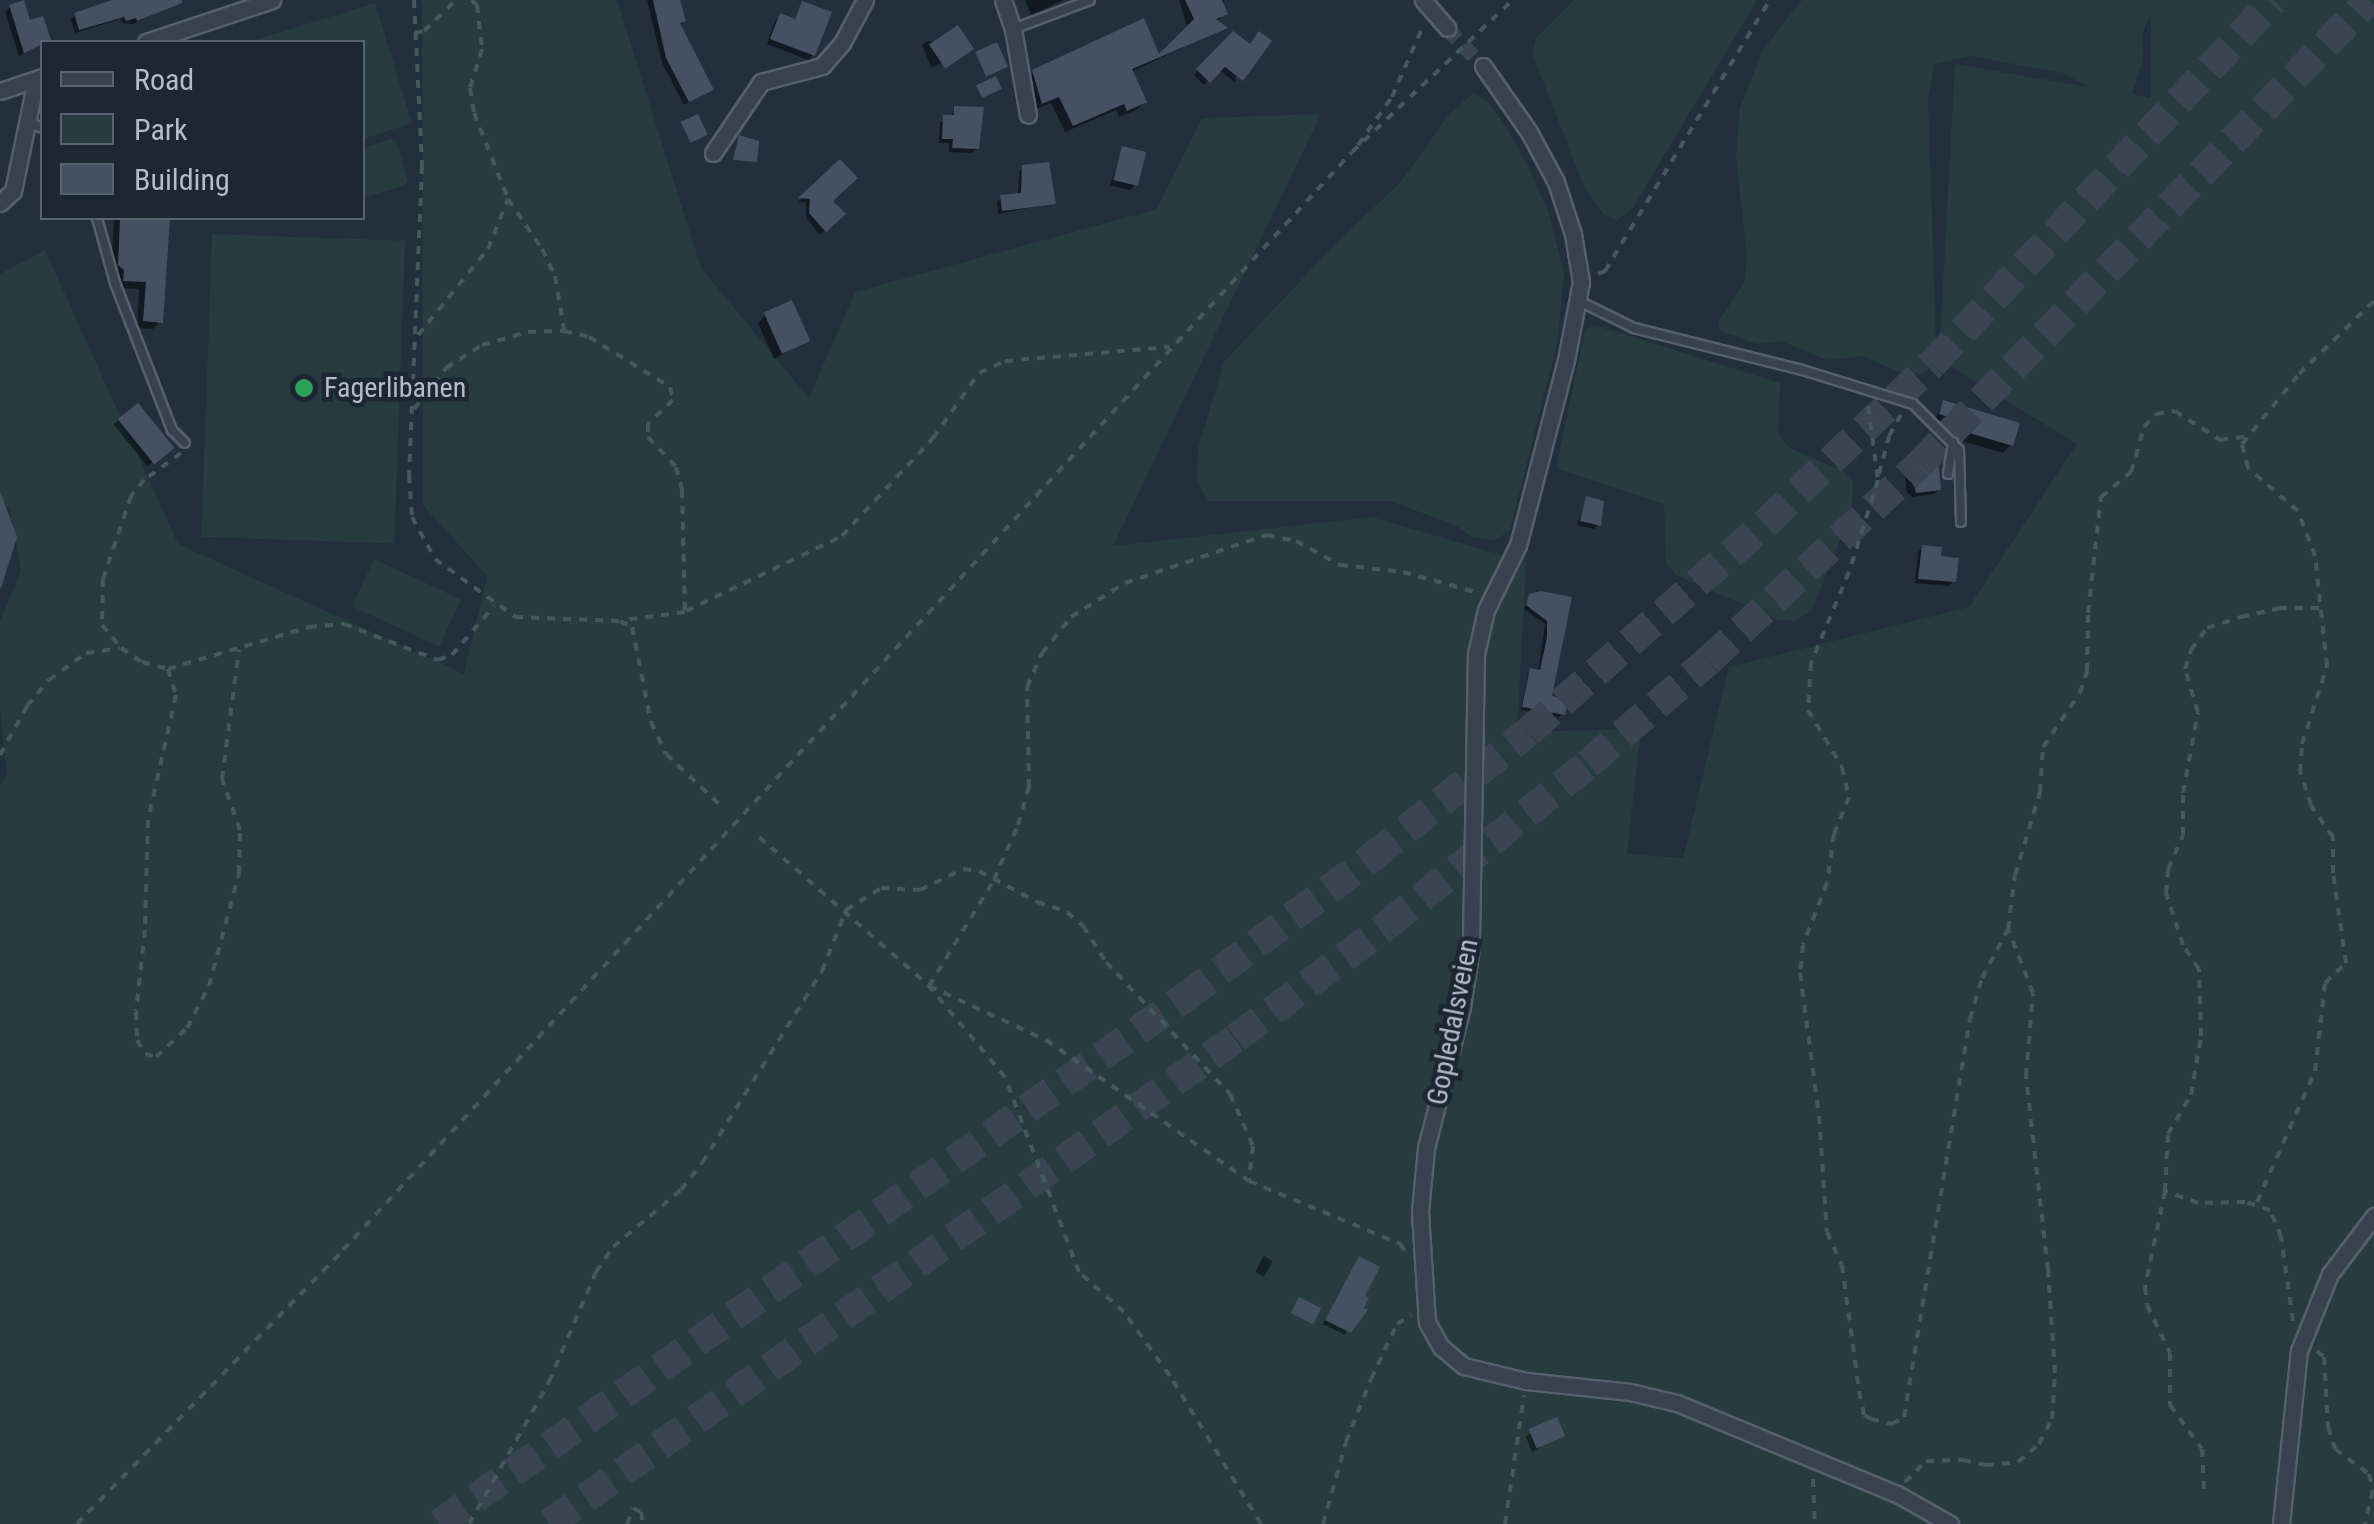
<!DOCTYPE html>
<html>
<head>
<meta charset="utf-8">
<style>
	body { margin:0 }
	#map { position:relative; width:2374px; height:1524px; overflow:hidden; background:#242f3e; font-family:"Roboto Condensed",sans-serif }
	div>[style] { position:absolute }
	.green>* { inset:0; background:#263c3f; transform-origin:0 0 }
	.shadow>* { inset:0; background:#0007; transform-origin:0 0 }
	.building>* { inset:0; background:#455162; transform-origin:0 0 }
	.minor-tunnel>* { height:15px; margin-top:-7.5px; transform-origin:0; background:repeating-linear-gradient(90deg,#3a4453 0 15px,transparent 0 23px) }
	.motorway-tunnel>* { height:30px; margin-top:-15px; transform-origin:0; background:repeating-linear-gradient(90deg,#3a4453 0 30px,transparent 0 45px) }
	.path>* { height:4px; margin-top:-2px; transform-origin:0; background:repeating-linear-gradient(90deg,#44595c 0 8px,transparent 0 16px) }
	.roads { filter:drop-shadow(2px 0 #565f6c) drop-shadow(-2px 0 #565f6c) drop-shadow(0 2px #565f6c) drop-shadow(0 -2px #565f6c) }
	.service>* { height:8px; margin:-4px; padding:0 4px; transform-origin:4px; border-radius:4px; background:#38414e }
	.minor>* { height:15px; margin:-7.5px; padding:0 7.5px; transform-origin:7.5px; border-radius:7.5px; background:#38414e }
	.dots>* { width:28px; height:28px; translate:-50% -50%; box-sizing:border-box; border:5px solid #1d2633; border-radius:50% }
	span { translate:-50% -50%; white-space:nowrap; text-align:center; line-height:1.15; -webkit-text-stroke:9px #1d2633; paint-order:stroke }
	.poi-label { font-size:28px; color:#b4bcc9 }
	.left { translate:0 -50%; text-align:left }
	.street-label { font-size:28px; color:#b4bcc9 }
	.legend { position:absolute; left:40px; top:40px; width:325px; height:180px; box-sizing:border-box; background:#1d2633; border:2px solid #59626f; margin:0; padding:12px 18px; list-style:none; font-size:30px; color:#b4bcc9 }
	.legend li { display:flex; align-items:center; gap:20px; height:50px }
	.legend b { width:50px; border:2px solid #59626f }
</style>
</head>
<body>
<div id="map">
	<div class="green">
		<i style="clip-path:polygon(evenodd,422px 0,617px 0,701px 268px,809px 398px,855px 292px,1157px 209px,1202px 118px,1321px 114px,1113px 546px,1371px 517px,1526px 562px,1517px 732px,1641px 729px,1627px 854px,1683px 858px,1729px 667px,1969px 607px,2077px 444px,1939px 359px,1955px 64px,2088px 87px,2063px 73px,1971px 56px,1934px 64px,1928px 97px,1936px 343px,1930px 367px,1922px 374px,1899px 372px,1862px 356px,1827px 360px,1781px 341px,1757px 344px,1721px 331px,1718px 322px,1744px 283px,1747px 260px,1736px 155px,1740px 108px,1763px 49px,1802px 0,2374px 0,2374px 1524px,0 1524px,0 786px,7px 775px,0 709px,0 622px,21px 571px,10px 508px,0 501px,0 274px,45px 250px,178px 544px,464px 674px,487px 576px,423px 505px,422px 0,2150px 15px,2151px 16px,2150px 98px,2132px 94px,2143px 60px,2142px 34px,2150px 15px)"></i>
		<i style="clip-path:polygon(1574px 0,1757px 0,1633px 208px,1616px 221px,1604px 214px,1585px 189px,1532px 53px,1536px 38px)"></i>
		<i style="clip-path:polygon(375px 3px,412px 123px,363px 139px,362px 42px,249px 42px)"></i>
		<i style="clip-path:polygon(1473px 93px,1486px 100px,1503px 122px,1527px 164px,1548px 211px,1564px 273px,1557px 344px,1510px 530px,1495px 540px,1474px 538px,1455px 525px,1390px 501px,1209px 501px,1197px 483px,1198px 449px,1224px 362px,1340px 239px,1399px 184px,1449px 115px)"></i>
		<i style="clip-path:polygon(391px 139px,396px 141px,408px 180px,405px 185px,363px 198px,363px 148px)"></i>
		<i style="left:212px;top:234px;width:193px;height:303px;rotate:2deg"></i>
		<i style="clip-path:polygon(1594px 325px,1780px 383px,1778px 434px,1790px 448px,1844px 472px,1853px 482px,1852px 509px,1812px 610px,1795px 621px,1779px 620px,1676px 575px,1666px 563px,1664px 504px,1556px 468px,1585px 330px)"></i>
		<i style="left:374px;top:559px;width:96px;height:52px;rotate:25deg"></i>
	</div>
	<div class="shadow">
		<i style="clip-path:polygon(115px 0,157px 0,155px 13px,133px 24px,122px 23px,120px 19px,75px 33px,71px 19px,75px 15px)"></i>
		<i style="clip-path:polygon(647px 0,678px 0,683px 20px,679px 25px,711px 89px,684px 105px,662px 63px)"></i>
		<i style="clip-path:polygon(1025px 0,1064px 0,1031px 15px)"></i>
		<i style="clip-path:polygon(1179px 0,1225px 0,1221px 4px,1225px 13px,1216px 22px,1224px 28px,1131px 72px,1144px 102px,1136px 110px,1119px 117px,1116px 110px,1065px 132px,1051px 103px,1034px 110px,1025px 80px,1033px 72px,1142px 22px,1159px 58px,1188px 29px)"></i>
		<i style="clip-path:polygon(803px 4px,813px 55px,808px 60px,767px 44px,775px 21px,780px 16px,793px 21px)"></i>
		<i style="clip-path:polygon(10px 7px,42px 42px,19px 56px,5px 12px)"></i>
		<i style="clip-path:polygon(1233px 35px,1249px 46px,1268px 42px,1241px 80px,1243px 66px,1238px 65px,1235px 82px,1219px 70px,1204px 85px,1194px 75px)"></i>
		<i style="clip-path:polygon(927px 41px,971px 48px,932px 68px,922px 46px)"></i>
		<i style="clip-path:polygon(955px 108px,977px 148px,972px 153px,949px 152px,949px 143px,939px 143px,940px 122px,950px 118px)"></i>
		<i style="clip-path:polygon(1123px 149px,1135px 185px,1130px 190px,1110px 185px)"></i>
		<i style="clip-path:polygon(840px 162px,830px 201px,842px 214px,820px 235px,806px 218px,806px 202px,798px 202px)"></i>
		<i style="clip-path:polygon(1023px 168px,1053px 203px,998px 214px,997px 202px,1001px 198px,1018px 196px,1019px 172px)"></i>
		<i style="clip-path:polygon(114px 218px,168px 218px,161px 321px,153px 329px,137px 328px,139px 289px,117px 288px,111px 273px)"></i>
		<i style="clip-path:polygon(766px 315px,807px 340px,774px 359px,758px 323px)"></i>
		<i style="clip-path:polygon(1944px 402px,2011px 445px,2003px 453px,1949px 437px,1952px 428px,1933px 422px)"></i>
		<i style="left:136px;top:406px;width:54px;height:29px;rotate:51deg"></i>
		<i style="clip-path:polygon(1909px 463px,1939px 490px,1934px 494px,1912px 497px,1907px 492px,1904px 468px)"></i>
		<i style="clip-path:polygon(1587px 499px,1599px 524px,1594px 529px,1577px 525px)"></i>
		<i style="clip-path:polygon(1923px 547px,1939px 558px,1954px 581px,1949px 586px,1915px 583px,1918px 552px)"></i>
		<i style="clip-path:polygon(1530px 596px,1569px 599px,1549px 698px,1562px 714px,1559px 717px,1521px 710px,1528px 674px,1538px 672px,1545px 624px,1524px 609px)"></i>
		<i style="left:1264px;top:1256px;width:10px;height:18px;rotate:29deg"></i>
		<i style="clip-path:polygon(1356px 1263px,1362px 1297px,1345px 1335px,1323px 1324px)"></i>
		<i style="clip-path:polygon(1530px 1433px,1562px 1435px,1532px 1452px,1526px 1437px)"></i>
	</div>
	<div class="building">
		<i style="clip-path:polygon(24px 0,30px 20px,43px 16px,51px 40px,24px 53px,9px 5px)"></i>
		<i style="clip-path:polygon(112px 0,182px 0,182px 3px,137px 21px,136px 18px,126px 21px,124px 17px,79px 30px,74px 13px)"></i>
		<i style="clip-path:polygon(653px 0,680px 0,686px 21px,680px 23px,714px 90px,689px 102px,666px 58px)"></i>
		<i style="clip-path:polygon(1185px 0,1222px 0,1228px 14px,1216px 19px,1228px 28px,1132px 69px,1147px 102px,1127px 111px,1124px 104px,1073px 126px,1059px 97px,1042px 104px,1032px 70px,1144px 18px,1159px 54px,1194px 19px)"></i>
		<i style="clip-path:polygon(802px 1px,832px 12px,815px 56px,770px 39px,780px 13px,795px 19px)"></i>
		<i style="left:958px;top:25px;width:29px;height:35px;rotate:56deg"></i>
		<i style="clip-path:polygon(1233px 31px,1250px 44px,1259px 31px,1272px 41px,1243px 81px,1225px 67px,1210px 83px,1196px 69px)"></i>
		<i style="left:997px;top:42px;width:27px;height:24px;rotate:66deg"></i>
		<i style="left:996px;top:76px;width:14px;height:22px;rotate:65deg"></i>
		<i style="clip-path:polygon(954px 106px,984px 107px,979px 149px,952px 148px,953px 139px,942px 139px,943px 115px,954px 115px)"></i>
		<i style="left:698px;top:114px;width:23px;height:19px;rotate:65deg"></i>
		<i style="clip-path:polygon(739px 135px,759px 141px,757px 162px,733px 160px)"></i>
		<i style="left:1122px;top:146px;width:25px;height:35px;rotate:14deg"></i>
		<i style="clip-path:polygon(840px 159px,858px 178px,833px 201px,846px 214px,826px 232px,809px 213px,810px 199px,798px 198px)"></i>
		<i style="clip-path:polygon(1049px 162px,1056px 204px,1002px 211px,1000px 195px,1021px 193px,1022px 165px)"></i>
		<i style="clip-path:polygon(120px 218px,170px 218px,163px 323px,143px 321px,146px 282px,123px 281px,124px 270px,118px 265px)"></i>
		<i style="left:792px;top:300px;width:45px;height:31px;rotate:66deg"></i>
		<i style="clip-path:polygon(1943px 400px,2020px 423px,2013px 446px,1956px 429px,1958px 420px,1939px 414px)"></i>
		<i style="left:138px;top:403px;width:58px;height:26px;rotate:51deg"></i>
		<i style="clip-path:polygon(1938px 458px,1941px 490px,1916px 493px,1908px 461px)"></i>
		<i style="clip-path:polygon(0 491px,17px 537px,1px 588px,0 588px)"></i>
		<i style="clip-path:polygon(1586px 496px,1604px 501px,1601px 526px,1580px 521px)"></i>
		<i style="clip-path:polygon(1922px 545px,1942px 547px,1941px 556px,1959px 558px,1956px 582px,1918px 579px)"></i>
		<i style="clip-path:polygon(1541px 591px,1572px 597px,1552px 696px,1568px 700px,1565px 715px,1522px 707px,1530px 668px,1540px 670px,1547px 637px,1547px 621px,1526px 605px,1529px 594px)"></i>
		<i style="clip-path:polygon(1359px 1256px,1380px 1267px,1365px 1296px,1369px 1298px,1364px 1308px,1368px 1310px,1351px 1333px,1325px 1320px)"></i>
		<i style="left:1299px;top:1297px;width:25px;height:18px;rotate:27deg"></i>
		<i style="left:1557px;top:1417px;width:21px;height:31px;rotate:67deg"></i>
	</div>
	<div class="minor-tunnel">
		<i style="left:1447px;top:28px;width:52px;rotate:46.5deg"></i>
	</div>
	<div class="motorway-tunnel">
		<i style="left:439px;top:1524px;width:912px;rotate:-35.22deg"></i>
		<i style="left:1184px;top:998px;width:234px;rotate:-36.8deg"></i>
		<i style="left:1371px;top:858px;width:201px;rotate:-38.7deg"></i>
		<i style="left:1528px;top:732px;width:317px;rotate:-41.3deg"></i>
		<i style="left:1766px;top:523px;width:230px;rotate:-43.8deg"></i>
		<i style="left:1932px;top:364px;width:499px;rotate:-46.8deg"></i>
		<i style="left:549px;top:1524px;width:842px;rotate:-35.28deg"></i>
		<i style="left:1236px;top:1038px;width:187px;rotate:-36.7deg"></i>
		<i style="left:1386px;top:926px;width:259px;rotate:-38.7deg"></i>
		<i style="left:1588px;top:764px;width:158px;rotate:-40.6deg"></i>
		<i style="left:1708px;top:661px;width:288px;rotate:-42.9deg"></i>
		<i style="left:1919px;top:465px;width:647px;rotate:-45.94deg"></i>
	</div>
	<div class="path">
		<i style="left:414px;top:0;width:166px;rotate:87.2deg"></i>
		<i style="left:422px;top:166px;width:309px;rotate:92.4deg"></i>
		<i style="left:409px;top:475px;width:42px;rotate:85.9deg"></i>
		<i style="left:412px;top:517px;width:48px;rotate:61.3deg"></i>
		<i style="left:435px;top:559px;width:99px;rotate:35.9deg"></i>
		<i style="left:515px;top:617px;width:105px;rotate:2.2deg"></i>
		<i style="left:620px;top:621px;width:13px;rotate:27deg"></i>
		<i style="left:632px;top:627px;width:97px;rotate:78.7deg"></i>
		<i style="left:651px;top:722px;width:35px;rotate:65deg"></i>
		<i style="left:666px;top:754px;width:73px;rotate:43.3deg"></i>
		<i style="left:471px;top:0;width:8px;rotate:40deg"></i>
		<i style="left:477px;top:5px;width:44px;rotate:83.5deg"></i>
		<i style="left:482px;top:49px;width:41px;rotate:107.1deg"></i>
		<i style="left:470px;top:88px;width:25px;rotate:81deg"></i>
		<i style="left:474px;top:113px;width:92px;rotate:68.4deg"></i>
		<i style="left:508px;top:199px;width:60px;rotate:55.8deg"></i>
		<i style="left:542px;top:249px;width:30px;rotate:64deg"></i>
		<i style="left:555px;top:276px;width:54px;rotate:80.4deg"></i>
		<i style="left:415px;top:33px;width:9px;rotate:-13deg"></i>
		<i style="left:424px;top:31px;width:45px;rotate:-44.1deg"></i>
		<i style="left:1358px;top:145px;width:59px;rotate:-54.7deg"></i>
		<i style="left:1392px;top:97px;width:77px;rotate:-66.4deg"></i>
		<i style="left:1598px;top:274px;width:8px;rotate:-23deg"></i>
		<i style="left:1605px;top:271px;width:317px;rotate:-58.7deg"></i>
		<i style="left:418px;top:335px;width:111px;rotate:-50.9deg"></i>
		<i style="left:488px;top:249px;width:54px;rotate:-68.2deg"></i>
		<i style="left:1868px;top:406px;width:75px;rotate:82.3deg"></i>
		<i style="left:1878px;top:480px;width:96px;rotate:107.5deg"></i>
		<i style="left:1849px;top:572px;width:99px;rotate:112.7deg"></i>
		<i style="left:1811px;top:663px;width:47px;rotate:93.7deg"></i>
		<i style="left:1808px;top:710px;width:66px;rotate:59.2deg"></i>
		<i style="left:1842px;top:767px;width:31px;rotate:77deg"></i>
		<i style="left:1849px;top:797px;width:40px;rotate:112deg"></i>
		<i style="left:1834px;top:834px;width:49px;rotate:98.1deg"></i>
		<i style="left:1827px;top:883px;width:66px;rotate:111.2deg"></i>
		<i style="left:1803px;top:945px;width:28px;rotate:96deg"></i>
		<i style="left:1800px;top:973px;width:144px;rotate:82.4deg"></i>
		<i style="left:1819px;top:1116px;width:116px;rotate:86.1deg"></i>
		<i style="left:1827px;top:1232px;width:36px;rotate:66deg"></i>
		<i style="left:1842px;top:1265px;width:127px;rotate:82.3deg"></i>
		<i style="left:1859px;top:1391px;width:25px;rotate:78deg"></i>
		<i style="left:1864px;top:1415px;width:8px;rotate:30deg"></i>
		<i style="left:1871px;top:1419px;width:22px;rotate:13deg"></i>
		<i style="left:1892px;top:1424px;width:14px;rotate:-30deg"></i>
		<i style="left:1904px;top:1417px;width:403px;rotate:-80.6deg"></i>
		<i style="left:1970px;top:1019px;width:43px;rotate:-73.7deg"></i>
		<i style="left:1982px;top:978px;width:55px;rotate:-62deg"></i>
		<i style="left:414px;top:409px;width:52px;rotate:-52deg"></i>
		<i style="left:446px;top:368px;width:43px;rotate:-32.6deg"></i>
		<i style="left:482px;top:345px;width:48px;rotate:-15.8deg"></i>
		<i style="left:528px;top:332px;width:36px;rotate:-2deg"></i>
		<i style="left:564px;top:331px;width:26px;rotate:13deg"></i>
		<i style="left:589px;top:337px;width:95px;rotate:31.7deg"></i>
		<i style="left:670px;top:387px;width:13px;rotate:77deg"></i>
		<i style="left:673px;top:400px;width:35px;rotate:136deg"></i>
		<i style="left:648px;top:424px;width:13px;rotate:90deg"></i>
		<i style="left:648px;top:437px;width:41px;rotate:47deg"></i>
		<i style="left:676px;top:467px;width:24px;rotate:75deg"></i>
		<i style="left:682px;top:490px;width:122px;rotate:88.6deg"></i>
		<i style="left:685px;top:612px;width:63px;rotate:172.6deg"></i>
		<i style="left:181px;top:453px;width:46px;rotate:143.9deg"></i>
		<i style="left:144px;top:480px;width:21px;rotate:129deg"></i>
		<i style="left:131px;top:496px;width:88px;rotate:108.6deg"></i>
		<i style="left:103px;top:579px;width:46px;rotate:91.2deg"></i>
		<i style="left:102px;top:625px;width:30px;rotate:50deg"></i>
		<i style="left:121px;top:648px;width:25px;rotate:34deg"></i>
		<i style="left:142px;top:662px;width:27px;rotate:15deg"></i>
		<i style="left:168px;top:669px;width:147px;rotate:-16.6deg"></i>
		<i style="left:309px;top:627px;width:35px;rotate:-5deg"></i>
		<i style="left:344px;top:624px;width:101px;rotate:21deg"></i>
		<i style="left:438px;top:660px;width:15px;rotate:-20deg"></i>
		<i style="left:452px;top:655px;width:65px;rotate:-49.4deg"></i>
		<i style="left:1879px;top:474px;width:39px;rotate:-75deg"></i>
		<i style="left:1889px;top:436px;width:26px;rotate:-61deg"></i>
		<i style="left:686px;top:611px;width:173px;rotate:-25.7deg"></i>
		<i style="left:842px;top:536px;width:134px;rotate:-47.1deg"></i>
		<i style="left:933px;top:438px;width:80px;rotate:-54.7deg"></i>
		<i style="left:979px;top:373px;width:29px;rotate:-25deg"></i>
		<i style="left:1005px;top:361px;width:165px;rotate:-4.9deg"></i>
		<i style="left:168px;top:669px;width:27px;rotate:73deg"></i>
		<i style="left:176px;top:695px;width:128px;rotate:102.6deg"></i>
		<i style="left:148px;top:820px;width:110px;rotate:91.6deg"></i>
		<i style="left:145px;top:930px;width:82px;rotate:96.3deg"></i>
		<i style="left:136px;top:1012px;width:28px;rotate:88deg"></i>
		<i style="left:137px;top:1040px;width:16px;rotate:60deg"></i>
		<i style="left:145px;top:1054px;width:11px;rotate:15deg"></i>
		<i style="left:156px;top:1057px;width:42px;rotate:-43.1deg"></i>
		<i style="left:187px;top:1028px;width:47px;rotate:-62.4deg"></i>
		<i style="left:209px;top:986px;width:117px;rotate:-75.1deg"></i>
		<i style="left:239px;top:873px;width:43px;rotate:-88.7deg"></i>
		<i style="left:240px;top:830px;width:54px;rotate:-109.4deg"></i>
		<i style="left:222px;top:779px;width:130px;rotate:-82.5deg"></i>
		<i style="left:0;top:755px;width:56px;rotate:-61.1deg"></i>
		<i style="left:27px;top:706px;width:34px;rotate:-50deg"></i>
		<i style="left:49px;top:680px;width:46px;rotate:-36.1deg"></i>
		<i style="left:86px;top:653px;width:34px;rotate:-8deg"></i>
		<i style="left:759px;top:837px;width:226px;rotate:41.2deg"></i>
		<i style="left:929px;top:986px;width:129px;rotate:24.8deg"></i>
		<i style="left:1046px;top:1040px;width:247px;rotate:34.8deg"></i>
		<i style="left:1249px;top:1181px;width:164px;rotate:22.6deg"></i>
		<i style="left:1400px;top:1244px;width:10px;rotate:53deg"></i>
		<i style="left:2165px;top:1191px;width:98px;rotate:101.8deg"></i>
		<i style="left:2145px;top:1287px;width:18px;rotate:84deg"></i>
		<i style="left:2147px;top:1305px;width:53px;rotate:64.4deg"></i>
		<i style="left:2170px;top:1353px;width:52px;rotate:90deg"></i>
		<i style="left:2170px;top:1405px;width:54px;rotate:54deg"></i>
		<i style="left:2202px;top:1449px;width:42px;rotate:87.3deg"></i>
		<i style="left:2257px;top:1202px;width:143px;rotate:-66.1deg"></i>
		<i style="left:2315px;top:1071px;width:89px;rotate:-83.5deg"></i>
		<i style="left:2325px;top:983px;width:29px;rotate:-44deg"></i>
		<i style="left:2346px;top:963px;width:91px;rotate:-98.2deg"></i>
		<i style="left:2333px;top:873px;width:36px;rotate:-90deg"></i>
		<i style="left:2333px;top:837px;width:39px;rotate:-125deg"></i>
		<i style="left:2311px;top:805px;width:35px;rotate:-108deg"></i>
		<i style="left:2300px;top:772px;width:28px;rotate:-86deg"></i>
		<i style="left:2302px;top:744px;width:82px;rotate:-72.2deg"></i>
		<i style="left:2327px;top:666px;width:111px;rotate:-96.2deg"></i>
		<i style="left:2315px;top:556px;width:48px;rotate:-110.7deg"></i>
		<i style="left:2298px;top:511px;width:66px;rotate:-139.3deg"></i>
		<i style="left:2248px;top:468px;width:25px;rotate:-104deg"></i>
		<i style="left:2242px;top:444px;width:90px;rotate:-50.8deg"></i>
		<i style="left:2299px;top:374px;width:105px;rotate:-44.2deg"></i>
		<i style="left:2293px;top:1321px;width:85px;rotate:-98.1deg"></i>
		<i style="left:2281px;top:1237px;width:29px;rotate:-112deg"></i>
		<i style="left:2270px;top:1210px;width:26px;rotate:-162deg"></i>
		<i style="left:2245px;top:1202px;width:47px;rotate:178.8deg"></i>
		<i style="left:2198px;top:1203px;width:35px;rotate:-160deg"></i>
		<i style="left:2165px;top:1191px;width:57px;rotate:-87deg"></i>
		<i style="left:2168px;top:1134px;width:45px;rotate:-59.5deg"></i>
		<i style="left:2191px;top:1095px;width:60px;rotate:-80.4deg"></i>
		<i style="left:2201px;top:1036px;width:67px;rotate:-91.7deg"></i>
		<i style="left:2199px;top:969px;width:29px;rotate:-124deg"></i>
		<i style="left:2183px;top:945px;width:55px;rotate:-108.1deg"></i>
		<i style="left:2166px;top:893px;width:24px;rotate:-85deg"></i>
		<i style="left:2168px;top:869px;width:37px;rotate:-66deg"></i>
		<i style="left:2183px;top:835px;width:42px;rotate:-90deg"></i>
		<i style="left:2183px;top:793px;width:82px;rotate:-79.5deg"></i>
		<i style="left:2198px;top:712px;width:45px;rotate:-106.8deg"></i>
		<i style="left:2185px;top:669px;width:20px;rotate:-72deg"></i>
		<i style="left:2191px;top:650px;width:27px;rotate:-54deg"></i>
		<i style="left:2207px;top:628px;width:36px;rotate:-18deg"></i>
		<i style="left:2241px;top:617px;width:39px;rotate:-13deg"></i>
		<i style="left:2279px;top:608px;width:44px"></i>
		<i style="left:2317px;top:1351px;width:9px;rotate:41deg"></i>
		<i style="left:2324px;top:1357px;width:70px;rotate:86.7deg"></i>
		<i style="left:2328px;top:1427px;width:23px;rotate:72deg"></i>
		<i style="left:2335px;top:1449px;width:42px;rotate:36.3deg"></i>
		<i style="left:2369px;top:1474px;width:17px;rotate:77deg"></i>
		<i style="left:2373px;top:1491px;width:34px;rotate:104deg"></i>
		<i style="left:1813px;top:1479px;width:45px;rotate:87.5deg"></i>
		<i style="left:1905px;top:1482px;width:30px;rotate:-45deg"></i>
		<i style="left:1926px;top:1461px;width:37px;rotate:-2deg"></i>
		<i style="left:1963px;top:1460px;width:24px;rotate:12deg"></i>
		<i style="left:1986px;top:1465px;width:32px;rotate:-5deg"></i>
		<i style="left:2018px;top:1462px;width:28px;rotate:-41deg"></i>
		<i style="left:2039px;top:1444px;width:28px;rotate:-63deg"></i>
		<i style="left:2052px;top:1419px;width:46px;rotate:-86.3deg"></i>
		<i style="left:2055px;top:1373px;width:103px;rotate:-93.9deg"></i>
		<i style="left:2048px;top:1270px;width:195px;rotate:-96.5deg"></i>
		<i style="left:2026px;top:1076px;width:83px;rotate:-85.2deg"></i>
		<i style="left:2033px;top:993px;width:69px;rotate:-111.3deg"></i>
		<i style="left:2008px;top:929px;width:54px;rotate:-82.6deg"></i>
		<i style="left:2015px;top:875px;width:87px;rotate:-73.2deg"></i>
		<i style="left:2040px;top:792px;width:45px;rotate:-86.2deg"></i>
		<i style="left:2043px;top:747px;width:65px;rotate:-55.6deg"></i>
		<i style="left:2080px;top:693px;width:23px;rotate:-72deg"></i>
		<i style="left:2087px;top:671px;width:58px;rotate:-89deg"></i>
		<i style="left:2088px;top:613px;width:117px;rotate:-83.6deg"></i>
		<i style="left:2101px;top:497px;width:39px;rotate:-40deg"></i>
		<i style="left:2131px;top:472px;width:47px;rotate:-73.9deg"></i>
		<i style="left:2144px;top:427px;width:18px;rotate:-47deg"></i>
		<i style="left:2156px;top:414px;width:19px;rotate:-9deg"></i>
		<i style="left:2175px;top:411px;width:54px;rotate:32.8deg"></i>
		<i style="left:2220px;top:440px;width:26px;rotate:-7deg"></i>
		<i style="left:77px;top:1524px;width:382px;rotate:-45.8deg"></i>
		<i style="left:343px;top:1250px;width:1491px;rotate:-47.42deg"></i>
		<i style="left:1352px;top:152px;width:221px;rotate:-43.4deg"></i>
		<i style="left:469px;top:1524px;width:163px;rotate:-60.6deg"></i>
		<i style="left:549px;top:1382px;width:120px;rotate:-66.9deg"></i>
		<i style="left:596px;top:1272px;width:30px;rotate:-56deg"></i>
		<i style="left:613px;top:1247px;width:89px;rotate:-40deg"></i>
		<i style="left:681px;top:1190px;width:34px;rotate:-52deg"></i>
		<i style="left:702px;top:1163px;width:226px;rotate:-58deg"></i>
		<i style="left:822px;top:971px;width:66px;rotate:-68.5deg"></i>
		<i style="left:846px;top:910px;width:41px;rotate:-32.2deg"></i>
		<i style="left:881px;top:888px;width:39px;rotate:3deg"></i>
		<i style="left:920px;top:890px;width:48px;rotate:-26deg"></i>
		<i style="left:963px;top:869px;width:16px;rotate:7deg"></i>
		<i style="left:979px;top:871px;width:66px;rotate:28.1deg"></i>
		<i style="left:1037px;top:902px;width:32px;rotate:18deg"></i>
		<i style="left:1067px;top:912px;width:21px;rotate:41deg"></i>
		<i style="left:1083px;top:926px;width:43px;rotate:57.4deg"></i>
		<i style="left:1106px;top:962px;width:181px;rotate:46.8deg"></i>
		<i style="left:1230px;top:1094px;width:57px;rotate:66.1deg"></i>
		<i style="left:1253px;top:1146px;width:35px;rotate:97deg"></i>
		<i style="left:627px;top:1524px;width:17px;rotate:-69deg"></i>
		<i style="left:633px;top:1508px;width:9px;rotate:27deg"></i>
		<i style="left:641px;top:1512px;width:12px;rotate:81deg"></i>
		<i style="left:1261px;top:1524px;width:174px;rotate:-121.6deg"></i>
		<i style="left:1170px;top:1376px;width:79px;rotate:-125.7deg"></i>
		<i style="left:1124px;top:1312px;width:60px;rotate:-138.4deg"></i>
		<i style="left:1079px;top:1272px;width:209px;rotate:-110.8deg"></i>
		<i style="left:1005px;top:1077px;width:119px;rotate:-129.9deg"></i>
		<i style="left:929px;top:986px;width:124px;rotate:-58.5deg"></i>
		<i style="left:994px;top:880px;width:60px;rotate:-66.4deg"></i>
		<i style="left:1018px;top:825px;width:40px;rotate:-74deg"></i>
		<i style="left:1029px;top:787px;width:100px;rotate:-91.1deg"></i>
		<i style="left:1027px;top:687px;width:37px;rotate:-66deg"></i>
		<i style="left:1042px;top:653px;width:46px;rotate:-51.1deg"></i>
		<i style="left:1071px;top:617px;width:64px;rotate:-32.2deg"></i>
		<i style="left:1125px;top:583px;width:150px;rotate:-18.7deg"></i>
		<i style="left:1267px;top:535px;width:30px;rotate:12deg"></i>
		<i style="left:1296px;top:541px;width:50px;rotate:28.6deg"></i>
		<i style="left:1340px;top:565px;width:63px;rotate:6.3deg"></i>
		<i style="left:1403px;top:572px;width:75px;rotate:15.5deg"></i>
		<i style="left:1323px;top:1524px;width:85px;rotate:-74.3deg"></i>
		<i style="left:1346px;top:1442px;width:68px;rotate:-68.4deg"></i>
		<i style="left:1371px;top:1379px;width:61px;rotate:-64.7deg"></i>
		<i style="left:1397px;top:1324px;width:17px;rotate:-33deg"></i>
		<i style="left:1505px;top:1524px;width:130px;rotate:-81.6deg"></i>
	</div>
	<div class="roads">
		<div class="service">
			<i style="left:1013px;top:29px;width:82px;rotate:-20.6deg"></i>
			<i style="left:28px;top:122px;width:15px;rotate:23deg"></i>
			<i style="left:97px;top:218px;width:67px;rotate:74.5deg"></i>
			<i style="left:115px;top:283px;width:158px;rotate:68.8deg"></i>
			<i style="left:172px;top:430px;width:18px;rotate:45deg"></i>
			<i style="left:1577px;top:300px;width:64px;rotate:26.2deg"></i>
			<i style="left:1634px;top:328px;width:170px;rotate:14deg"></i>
			<i style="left:1799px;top:369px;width:119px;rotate:17.1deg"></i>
			<i style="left:1913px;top:404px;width:65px;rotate:45deg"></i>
			<i style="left:1959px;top:450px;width:72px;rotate:88.4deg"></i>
			<i style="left:1948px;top:474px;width:32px;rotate:-81deg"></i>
		</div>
		<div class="minor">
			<i style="left:1003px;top:0;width:31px;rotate:71deg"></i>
			<i style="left:1013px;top:29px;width:87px;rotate:80.1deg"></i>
			<i style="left:1423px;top:0;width:37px;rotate:49deg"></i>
			<i style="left:146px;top:42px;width:133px;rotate:-18.4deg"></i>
			<i style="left:1483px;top:66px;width:80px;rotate:55.1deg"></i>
			<i style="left:1529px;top:132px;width:57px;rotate:61.6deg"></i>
			<i style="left:1556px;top:182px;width:55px;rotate:71.9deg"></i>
			<i style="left:1573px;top:234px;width:49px;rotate:80.5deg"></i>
			<i style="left:1581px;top:282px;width:79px;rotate:100.9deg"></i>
			<i style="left:1566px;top:360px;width:191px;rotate:104.5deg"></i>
			<i style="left:1518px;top:545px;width:72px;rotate:116.2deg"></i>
			<i style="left:1486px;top:610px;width:45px;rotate:102.8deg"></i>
			<i style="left:1476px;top:654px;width:294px;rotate:91deg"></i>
			<i style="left:1471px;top:948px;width:60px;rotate:98.7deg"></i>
			<i style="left:1462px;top:1007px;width:146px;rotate:104.3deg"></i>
			<i style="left:1426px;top:1148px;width:64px;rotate:95.4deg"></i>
			<i style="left:1420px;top:1212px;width:110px;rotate:86.4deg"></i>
			<i style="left:1427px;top:1322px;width:29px;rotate:61deg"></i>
			<i style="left:1441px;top:1347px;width:30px;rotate:40deg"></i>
			<i style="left:1464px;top:1366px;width:64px;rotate:13.6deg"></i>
			<i style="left:1526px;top:1381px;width:105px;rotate:6deg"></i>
			<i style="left:1630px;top:1392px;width:48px;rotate:13.2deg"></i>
			<i style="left:1677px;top:1403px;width:238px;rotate:22.5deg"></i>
			<i style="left:1897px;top:1494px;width:61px;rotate:29.5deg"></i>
			<i style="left:0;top:91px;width:44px;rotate:-18.4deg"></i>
			<i style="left:713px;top:153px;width:86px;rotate:-55.9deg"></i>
			<i style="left:761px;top:82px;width:63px;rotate:-14.7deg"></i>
			<i style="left:822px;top:66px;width:30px;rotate:-49deg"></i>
			<i style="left:842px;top:43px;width:49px;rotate:-61.9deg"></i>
			<i style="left:0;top:203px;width:18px;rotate:-43deg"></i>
			<i style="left:13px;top:191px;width:113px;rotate:-78.3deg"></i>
			<i style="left:2281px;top:1524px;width:174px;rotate:-84.1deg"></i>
			<i style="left:2299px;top:1351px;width:83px;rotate:-68.1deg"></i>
			<i style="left:2330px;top:1274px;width:73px;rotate:-52.8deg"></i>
		</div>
	</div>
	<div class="dots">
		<i style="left:304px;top:388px;background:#2e9e5b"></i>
	</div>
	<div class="poi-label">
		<span class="left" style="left:324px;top:388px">Fagerlibanen</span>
	</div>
	<div class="street-label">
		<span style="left:1453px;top:1022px;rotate:-79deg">Gopledalsveien</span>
	</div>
	<ul class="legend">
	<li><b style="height:12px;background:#38414e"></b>Road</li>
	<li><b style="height:28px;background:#263c3f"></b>Park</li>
	<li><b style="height:28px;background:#455162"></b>Building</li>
	</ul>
</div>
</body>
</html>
